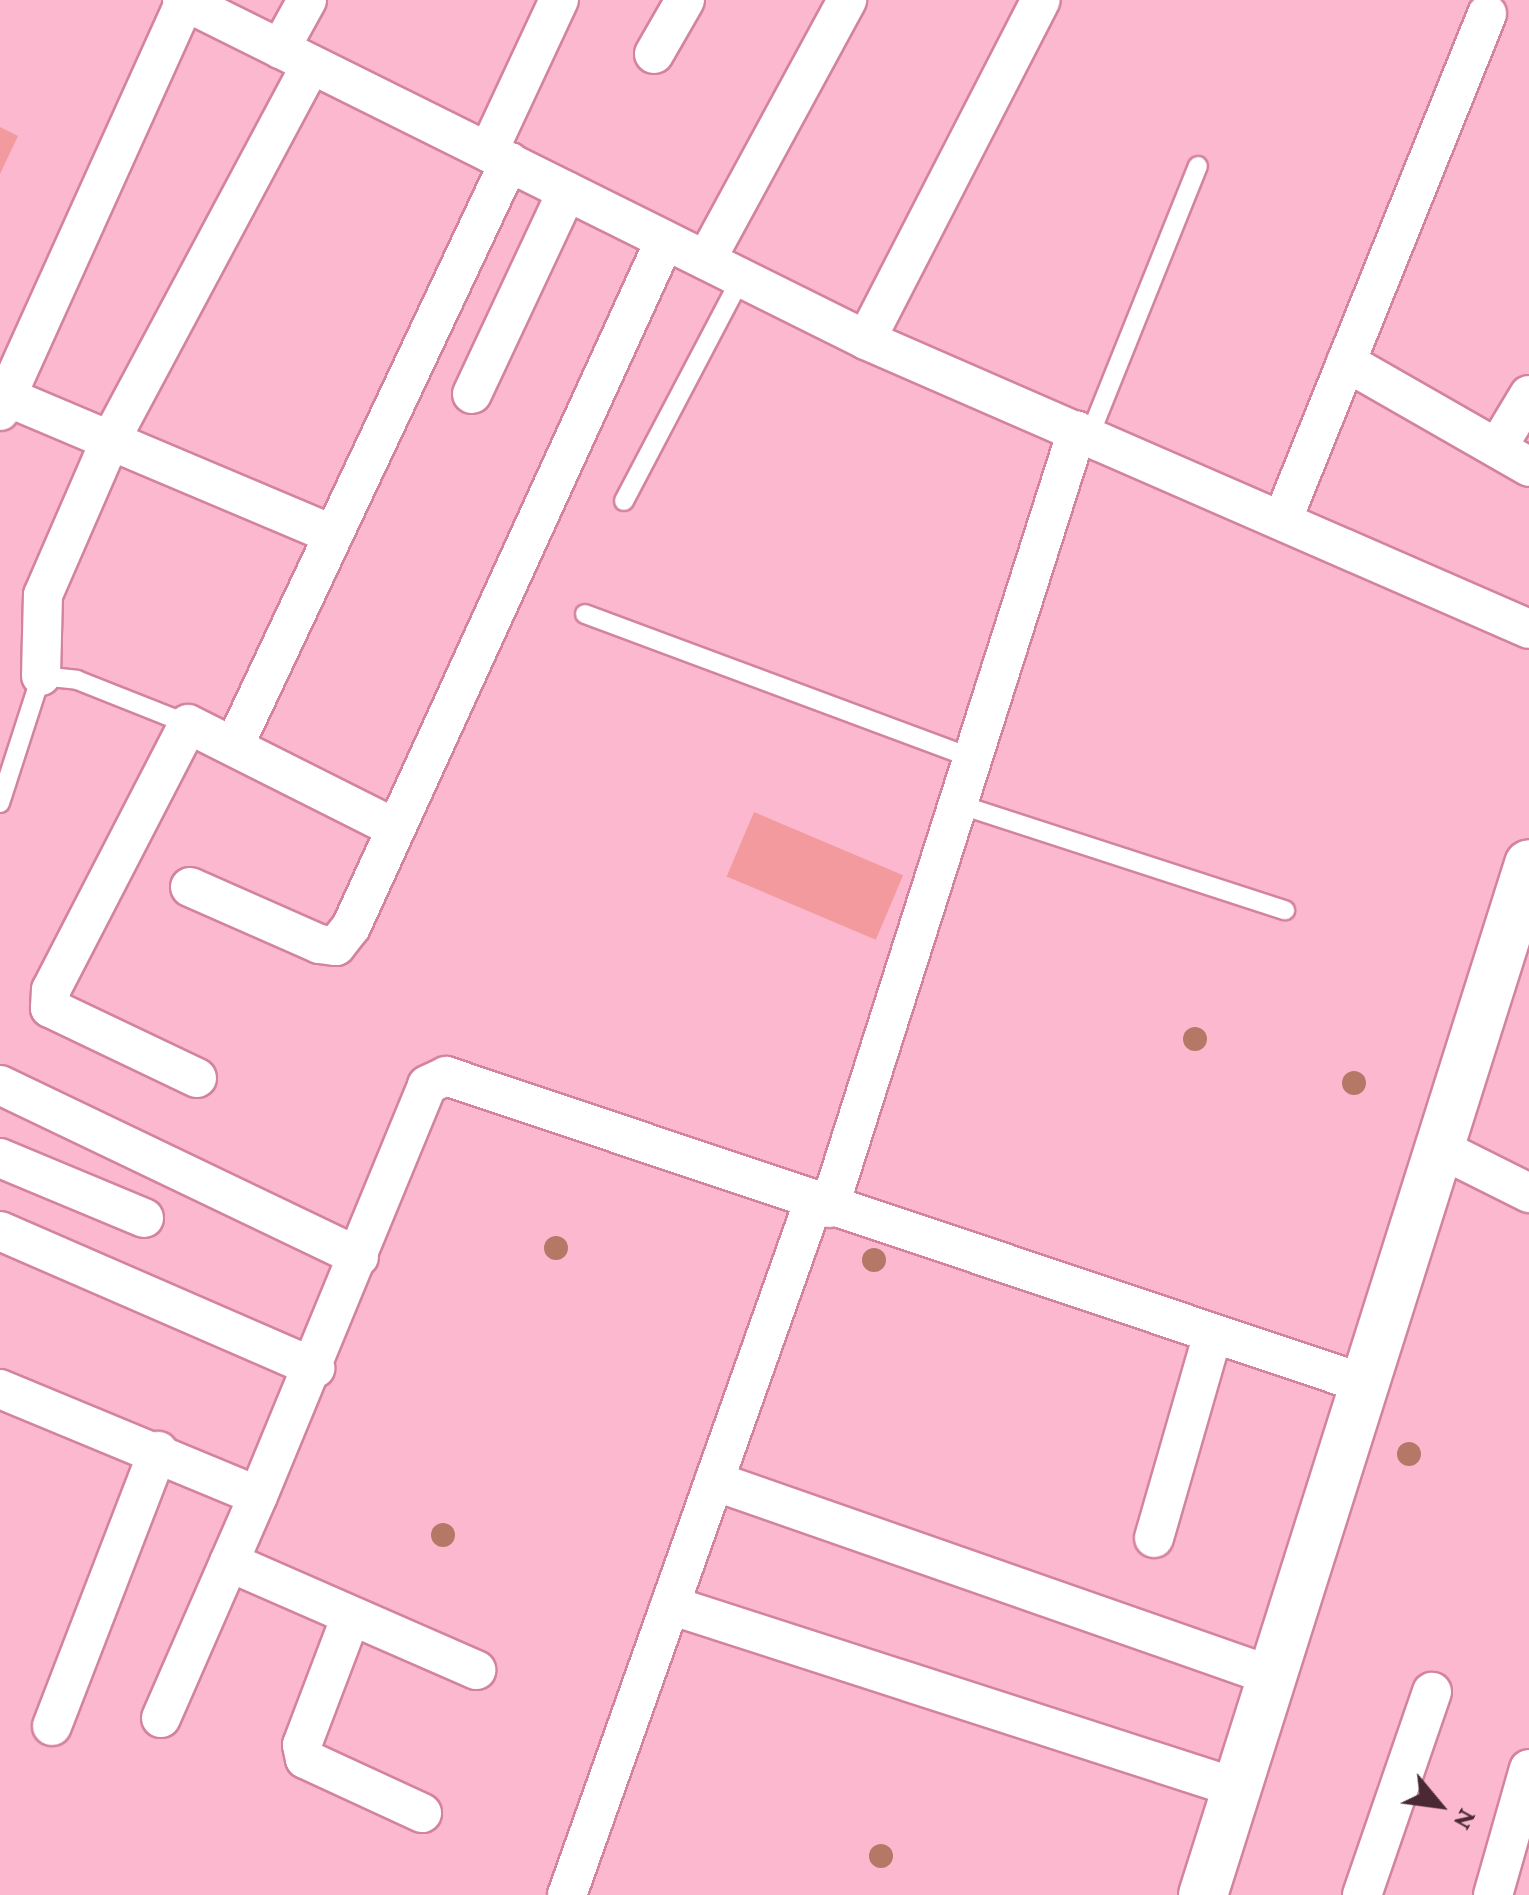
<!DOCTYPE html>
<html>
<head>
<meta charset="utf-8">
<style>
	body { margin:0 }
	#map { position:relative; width:1529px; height:1895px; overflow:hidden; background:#fbb8ce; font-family:"Crimson Pro",serif }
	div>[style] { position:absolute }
	.building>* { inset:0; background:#f39a9e; transform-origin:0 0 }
	.roads { filter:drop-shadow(2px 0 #d383a0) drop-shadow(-2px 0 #d383a0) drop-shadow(0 2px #d383a0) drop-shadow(0 -2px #d383a0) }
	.service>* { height:18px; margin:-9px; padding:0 9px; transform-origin:9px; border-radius:9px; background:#fff }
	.minor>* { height:38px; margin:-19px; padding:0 19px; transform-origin:19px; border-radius:19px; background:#fff }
	.tertiary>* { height:48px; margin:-24px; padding:0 24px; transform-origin:24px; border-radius:24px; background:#fff }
	.trees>* { width:24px; height:24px; margin:-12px; border-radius:50%; background:#b57866 }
	span { translate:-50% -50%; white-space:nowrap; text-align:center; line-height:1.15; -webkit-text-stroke:10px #fbb8ce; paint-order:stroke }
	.north { position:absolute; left:1389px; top:1755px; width:100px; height:100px; -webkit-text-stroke:8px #fbb8ce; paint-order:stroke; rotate:119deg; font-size:28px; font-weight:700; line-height:40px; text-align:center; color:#4a2935 }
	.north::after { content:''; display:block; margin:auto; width:35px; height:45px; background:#4a2935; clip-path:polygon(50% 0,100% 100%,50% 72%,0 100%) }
</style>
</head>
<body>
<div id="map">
	<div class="building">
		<i style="clip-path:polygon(0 127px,18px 136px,0 174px)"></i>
		<i style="left:754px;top:812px;width:162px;height:70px;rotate:23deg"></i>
	</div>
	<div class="roads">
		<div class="service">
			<i style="left:1089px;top:437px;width:292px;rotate:-68.1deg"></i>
			<i style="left:624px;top:501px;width:252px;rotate:-62.3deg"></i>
			<i style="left:585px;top:614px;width:414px;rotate:20.4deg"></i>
			<i style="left:0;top:803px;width:133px;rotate:-72.1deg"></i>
			<i style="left:41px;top:676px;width:36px;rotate:6deg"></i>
			<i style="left:77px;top:680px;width:119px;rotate:21.6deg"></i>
			<i style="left:958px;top:804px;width:344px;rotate:18deg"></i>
		</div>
		<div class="minor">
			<i style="left:182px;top:0;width:764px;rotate:26.43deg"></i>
			<i style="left:866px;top:340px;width:723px;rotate:23.55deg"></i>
			<i style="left:280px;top:49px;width:56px;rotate:-61.1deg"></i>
			<i style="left:654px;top:54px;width:62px;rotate:-60.1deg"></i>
			<i style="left:488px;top:152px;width:168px;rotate:-65deg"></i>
			<i style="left:706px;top:260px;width:296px;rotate:-61.5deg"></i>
			<i style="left:866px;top:340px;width:382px;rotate:-62.8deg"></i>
			<i style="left:1346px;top:362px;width:211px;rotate:29.8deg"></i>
			<i style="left:0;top:394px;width:359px;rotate:22.9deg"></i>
			<i style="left:472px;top:394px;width:224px;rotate:-64.9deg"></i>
			<i style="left:0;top:411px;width:450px;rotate:-65.7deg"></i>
			<i style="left:1497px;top:448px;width:62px;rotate:-58.9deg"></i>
			<i style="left:1282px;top:521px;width:547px;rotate:-67.98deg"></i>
			<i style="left:41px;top:676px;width:81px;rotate:-88.6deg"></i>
			<i style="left:43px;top:595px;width:168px;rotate:-66.5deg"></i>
			<i style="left:110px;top:441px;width:426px;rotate:-61.9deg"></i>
			<i style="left:234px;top:746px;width:646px;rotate:-64.78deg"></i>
			<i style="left:190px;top:887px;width:141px;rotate:23.8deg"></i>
			<i style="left:319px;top:944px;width:17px;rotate:7deg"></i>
			<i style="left:336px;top:946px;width:24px;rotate:-52deg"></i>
			<i style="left:351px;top:927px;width:755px;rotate:-65.44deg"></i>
			<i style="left:197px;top:1078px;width:163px;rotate:-154.5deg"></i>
			<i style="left:50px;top:1008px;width:18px;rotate:-87deg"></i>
			<i style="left:51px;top:990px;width:299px;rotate:-62.7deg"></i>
			<i style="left:188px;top:724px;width:232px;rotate:26.7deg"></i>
			<i style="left:0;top:1085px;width:398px;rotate:25.6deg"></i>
			<i style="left:1439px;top:1148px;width:101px;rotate:26.6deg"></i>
			<i style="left:0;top:1158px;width:156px;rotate:22.6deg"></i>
			<i style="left:829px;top:1208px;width:816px;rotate:-72.3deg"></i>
			<i style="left:0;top:1231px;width:344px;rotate:23.5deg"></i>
			<i style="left:0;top:1389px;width:279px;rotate:22.5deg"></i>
			<i style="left:258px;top:1496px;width:444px;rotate:-67.6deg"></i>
			<i style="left:427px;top:1085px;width:21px;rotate:-25deg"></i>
			<i style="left:446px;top:1076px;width:969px;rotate:18.53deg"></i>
			<i style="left:714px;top:1481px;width:591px;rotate:19.26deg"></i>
			<i style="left:1154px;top:1538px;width:212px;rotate:-73.9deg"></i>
			<i style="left:229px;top:1562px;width:270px;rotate:23.6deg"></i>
			<i style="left:670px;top:1605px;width:596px;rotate:17.89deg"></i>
			<i style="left:351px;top:1616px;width:138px;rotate:110.8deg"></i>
			<i style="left:302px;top:1745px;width:14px;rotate:78deg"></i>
			<i style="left:305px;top:1759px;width:129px;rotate:24.8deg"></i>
			<i style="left:161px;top:1718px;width:242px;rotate:-66.4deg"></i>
			<i style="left:52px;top:1726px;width:295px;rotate:-68.9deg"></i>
			<i style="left:567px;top:1895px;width:734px;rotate:-70.43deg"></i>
			<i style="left:1362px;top:1895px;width:215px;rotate:-71deg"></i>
			<i style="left:1493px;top:1895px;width:131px;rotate:-74.1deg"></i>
		</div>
		<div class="tertiary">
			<i style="left:1203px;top:1895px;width:1081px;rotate:-72.45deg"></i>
		</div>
	</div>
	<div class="trees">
		<i style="left:1195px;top:1039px"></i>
		<i style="left:1354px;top:1083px"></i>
		<i style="left:556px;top:1248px"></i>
		<i style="left:874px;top:1260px"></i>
		<i style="left:1409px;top:1454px"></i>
		<i style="left:443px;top:1535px"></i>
		<i style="left:881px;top:1856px"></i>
	</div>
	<div class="north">N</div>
</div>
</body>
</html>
